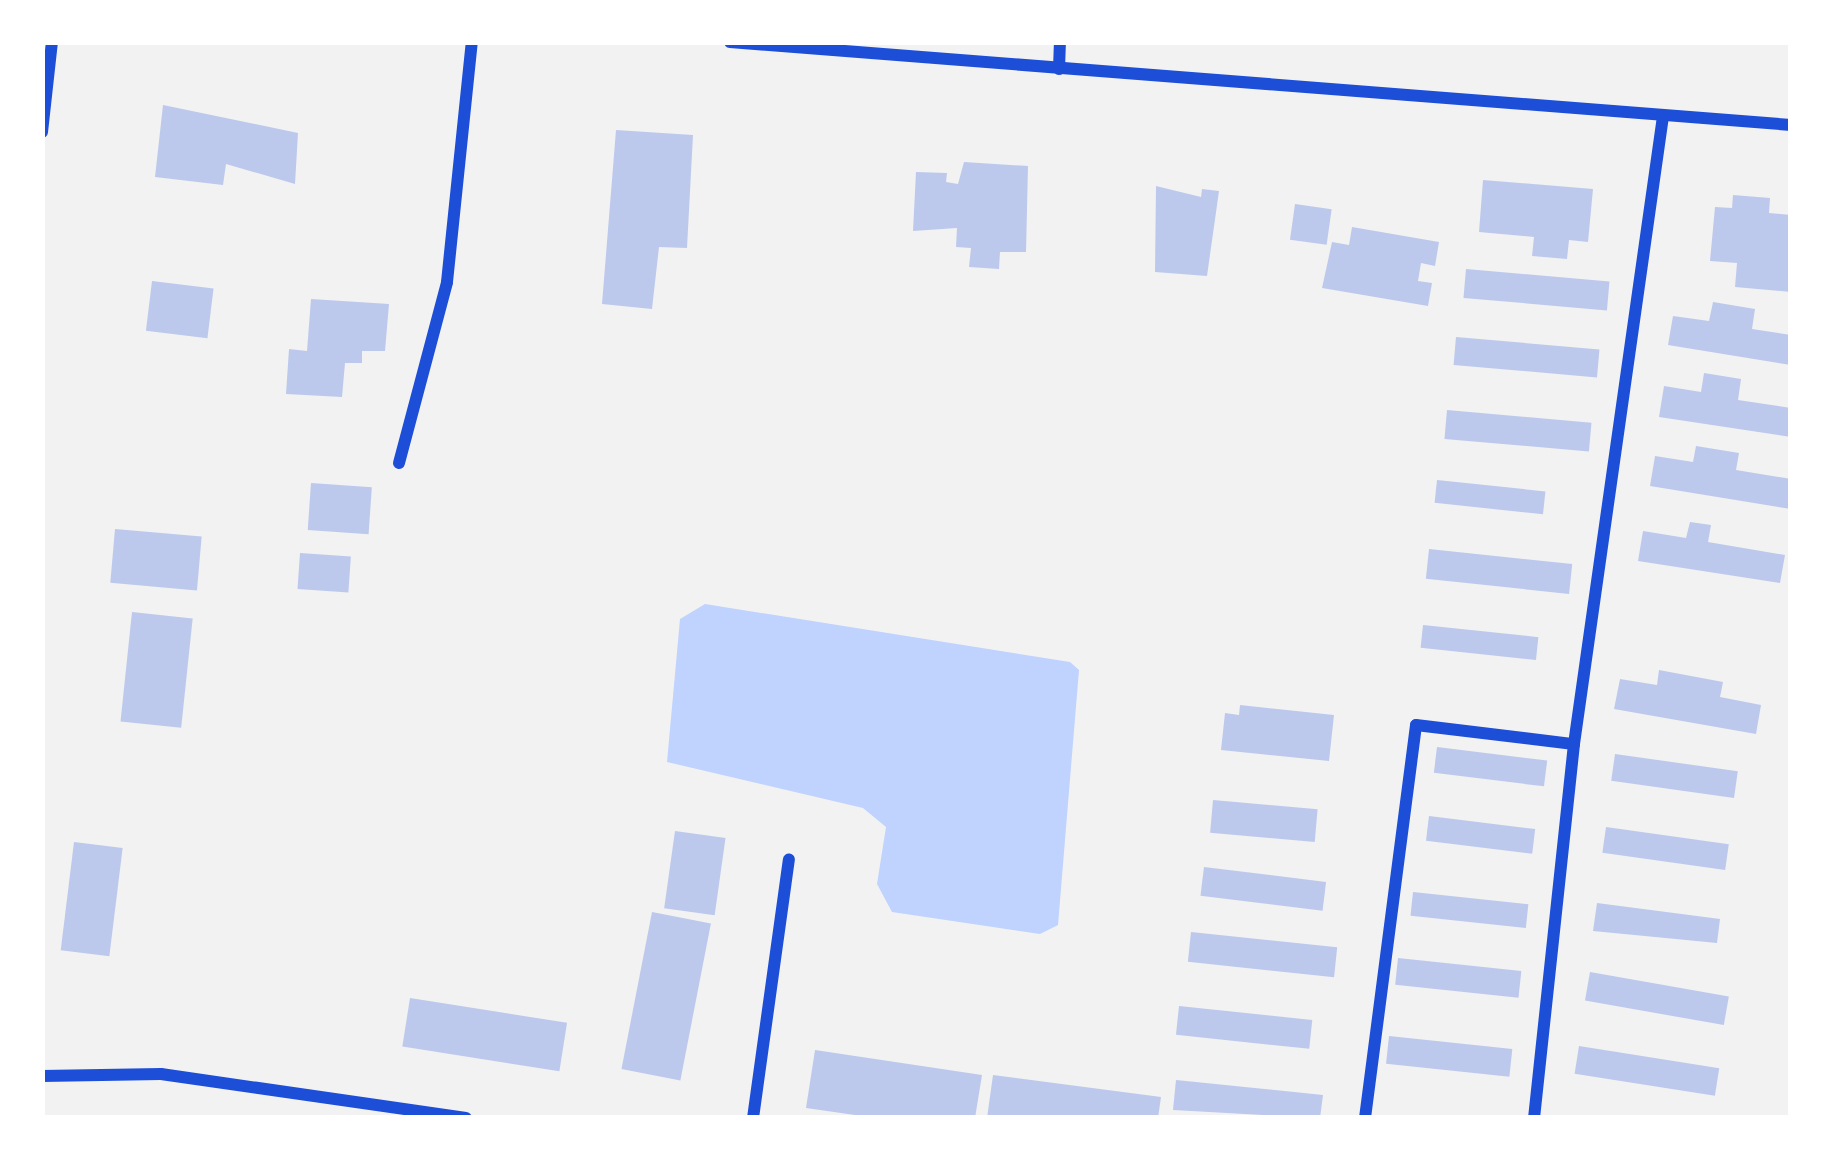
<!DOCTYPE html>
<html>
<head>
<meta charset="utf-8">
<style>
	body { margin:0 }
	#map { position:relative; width:1833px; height:1160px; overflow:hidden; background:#f2f2f2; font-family:"Sofia Sans Condensed",sans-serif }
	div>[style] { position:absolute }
	.water>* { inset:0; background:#bfd3fe }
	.building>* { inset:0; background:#bdc9ec; transform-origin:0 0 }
	.minor>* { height:12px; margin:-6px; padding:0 6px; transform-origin:6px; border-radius:6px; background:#1d4ed8 }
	span { translate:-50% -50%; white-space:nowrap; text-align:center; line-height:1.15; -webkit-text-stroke:12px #fff; paint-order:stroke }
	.frame { position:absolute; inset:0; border:45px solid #fff; pointer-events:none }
</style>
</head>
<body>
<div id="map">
	<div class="water">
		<i style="clip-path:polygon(705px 604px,1070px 662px,1079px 670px,1058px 925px,1040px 934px,892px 912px,877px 884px,886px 827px,863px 808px,667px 762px,680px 619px)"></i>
	</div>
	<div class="building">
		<i style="clip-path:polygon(163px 105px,298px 133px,295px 184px,226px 164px,223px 185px,155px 177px)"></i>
		<i style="clip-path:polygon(616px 130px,693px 135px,687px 248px,659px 247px,652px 309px,602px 304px)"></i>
		<i style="clip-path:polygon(964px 162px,1028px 166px,1026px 252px,1000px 252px,999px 269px,969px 267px,971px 248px,956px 247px,957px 228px,913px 231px,916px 172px,947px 173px,946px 182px,958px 184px)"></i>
		<i style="clip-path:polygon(1483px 180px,1593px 189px,1588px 242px,1569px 240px,1567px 259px,1532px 256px,1534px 237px,1479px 232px)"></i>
		<i style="clip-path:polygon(1156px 186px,1201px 197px,1202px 189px,1219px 191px,1207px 276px,1155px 272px)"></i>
		<i style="clip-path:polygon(1733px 195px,1770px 198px,1769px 213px,1791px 215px,1791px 292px,1735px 287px,1737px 263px,1710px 261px,1715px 207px,1732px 208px)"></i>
		<i style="left:1295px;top:204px;width:37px;height:36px;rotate:8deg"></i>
		<i style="clip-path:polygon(1352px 227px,1439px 242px,1435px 266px,1421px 263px,1418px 281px,1432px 283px,1428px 306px,1322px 288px,1332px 242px,1349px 245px)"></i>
		<i style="left:1466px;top:269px;width:144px;height:29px;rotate:5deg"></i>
		<i style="left:152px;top:281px;width:62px;height:50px;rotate:7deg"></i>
		<i style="clip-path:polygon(311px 299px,389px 304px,385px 351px,362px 351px,362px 363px,345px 363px,342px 397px,286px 394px,289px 349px,307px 351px)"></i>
		<i style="clip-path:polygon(1713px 302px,1755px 309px,1752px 329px,1791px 335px,1791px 365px,1668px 345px,1673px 316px,1709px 321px)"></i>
		<i style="left:1456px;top:337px;width:144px;height:28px;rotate:5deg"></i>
		<i style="clip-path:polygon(1704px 373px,1741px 379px,1738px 400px,1791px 408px,1791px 437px,1659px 417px,1664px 386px,1701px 392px)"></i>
		<i style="left:1447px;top:410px;width:145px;height:29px;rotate:5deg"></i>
		<i style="clip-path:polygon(1696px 446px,1739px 453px,1736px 470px,1791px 479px,1791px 509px,1650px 486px,1655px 456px,1693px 462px)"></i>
		<i style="left:1437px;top:480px;width:109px;height:23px;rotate:6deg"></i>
		<i style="left:311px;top:483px;width:61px;height:47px;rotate:4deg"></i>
		<i style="clip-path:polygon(1690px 522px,1711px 525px,1708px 542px,1785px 555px,1780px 583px,1638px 561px,1643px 531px,1686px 538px)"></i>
		<i style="left:115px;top:529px;width:87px;height:54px;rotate:5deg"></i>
		<i style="left:1429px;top:549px;width:144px;height:30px;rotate:6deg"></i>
		<i style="left:300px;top:553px;width:51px;height:36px;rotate:4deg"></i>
		<i style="left:132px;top:612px;width:61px;height:110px;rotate:6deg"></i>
		<i style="left:1423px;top:625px;width:116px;height:23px;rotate:6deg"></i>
		<i style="clip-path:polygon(1659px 670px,1723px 682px,1720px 697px,1761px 705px,1756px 734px,1614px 709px,1620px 679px,1657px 685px)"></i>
		<i style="clip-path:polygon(1240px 705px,1334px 715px,1329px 761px,1221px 750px,1225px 713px,1239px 715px)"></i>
		<i style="left:1437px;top:747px;width:111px;height:26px;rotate:7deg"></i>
		<i style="left:1615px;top:754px;width:124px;height:27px;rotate:8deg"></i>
		<i style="left:1213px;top:800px;width:105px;height:33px;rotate:5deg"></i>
		<i style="left:1429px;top:816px;width:107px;height:25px;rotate:7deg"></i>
		<i style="left:1606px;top:827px;width:124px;height:26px;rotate:8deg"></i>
		<i style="left:675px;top:831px;width:51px;height:78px;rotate:8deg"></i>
		<i style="left:74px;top:842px;width:49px;height:109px;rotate:7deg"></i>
		<i style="left:1204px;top:867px;width:123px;height:29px;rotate:7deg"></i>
		<i style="left:1413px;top:892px;width:116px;height:24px;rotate:6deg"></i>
		<i style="clip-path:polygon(1597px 903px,1720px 919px,1717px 943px,1593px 931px)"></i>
		<i style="left:652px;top:912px;width:60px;height:160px;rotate:11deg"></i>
		<i style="left:1191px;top:932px;width:147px;height:30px;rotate:6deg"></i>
		<i style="left:1398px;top:958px;width:124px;height:27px;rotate:6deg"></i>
		<i style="left:1590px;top:972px;width:141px;height:29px;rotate:10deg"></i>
		<i style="left:410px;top:998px;width:159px;height:49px;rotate:9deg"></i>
		<i style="left:1179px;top:1006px;width:134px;height:29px;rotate:6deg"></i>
		<i style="left:1389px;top:1036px;width:124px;height:28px;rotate:6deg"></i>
		<i style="left:1579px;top:1046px;width:142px;height:28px;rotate:9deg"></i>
		<i style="clip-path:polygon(815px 1050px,982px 1075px,975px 1118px,876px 1118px,806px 1108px)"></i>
		<i style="clip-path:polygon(993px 1075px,1161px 1097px,1158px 1118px,987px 1118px)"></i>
		<i style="clip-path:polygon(1176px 1080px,1323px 1095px,1320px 1118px,1173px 1110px)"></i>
	</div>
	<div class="minor">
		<i style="left:730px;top:42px;width:1064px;rotate:4.47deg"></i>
		<i style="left:1059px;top:69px;width:27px;rotate:-88deg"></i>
		<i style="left:42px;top:132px;width:91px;rotate:-83.7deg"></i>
		<i style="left:399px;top:463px;width:187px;rotate:-75.1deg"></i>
		<i style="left:447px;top:282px;width:241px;rotate:-84.1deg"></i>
		<i style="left:1574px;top:744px;width:634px;rotate:-81.93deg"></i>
		<i style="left:42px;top:1076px;width:119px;rotate:-1deg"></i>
		<i style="left:161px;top:1074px;width:308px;rotate:8.2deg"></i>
		<i style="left:753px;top:1118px;width:261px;rotate:-82.1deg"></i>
		<i style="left:1365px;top:1118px;width:396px;rotate:-82.6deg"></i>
		<i style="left:1416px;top:725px;width:159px;rotate:6.9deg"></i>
		<i style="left:1574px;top:744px;width:376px;rotate:96.1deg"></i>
	</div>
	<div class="frame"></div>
</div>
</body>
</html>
